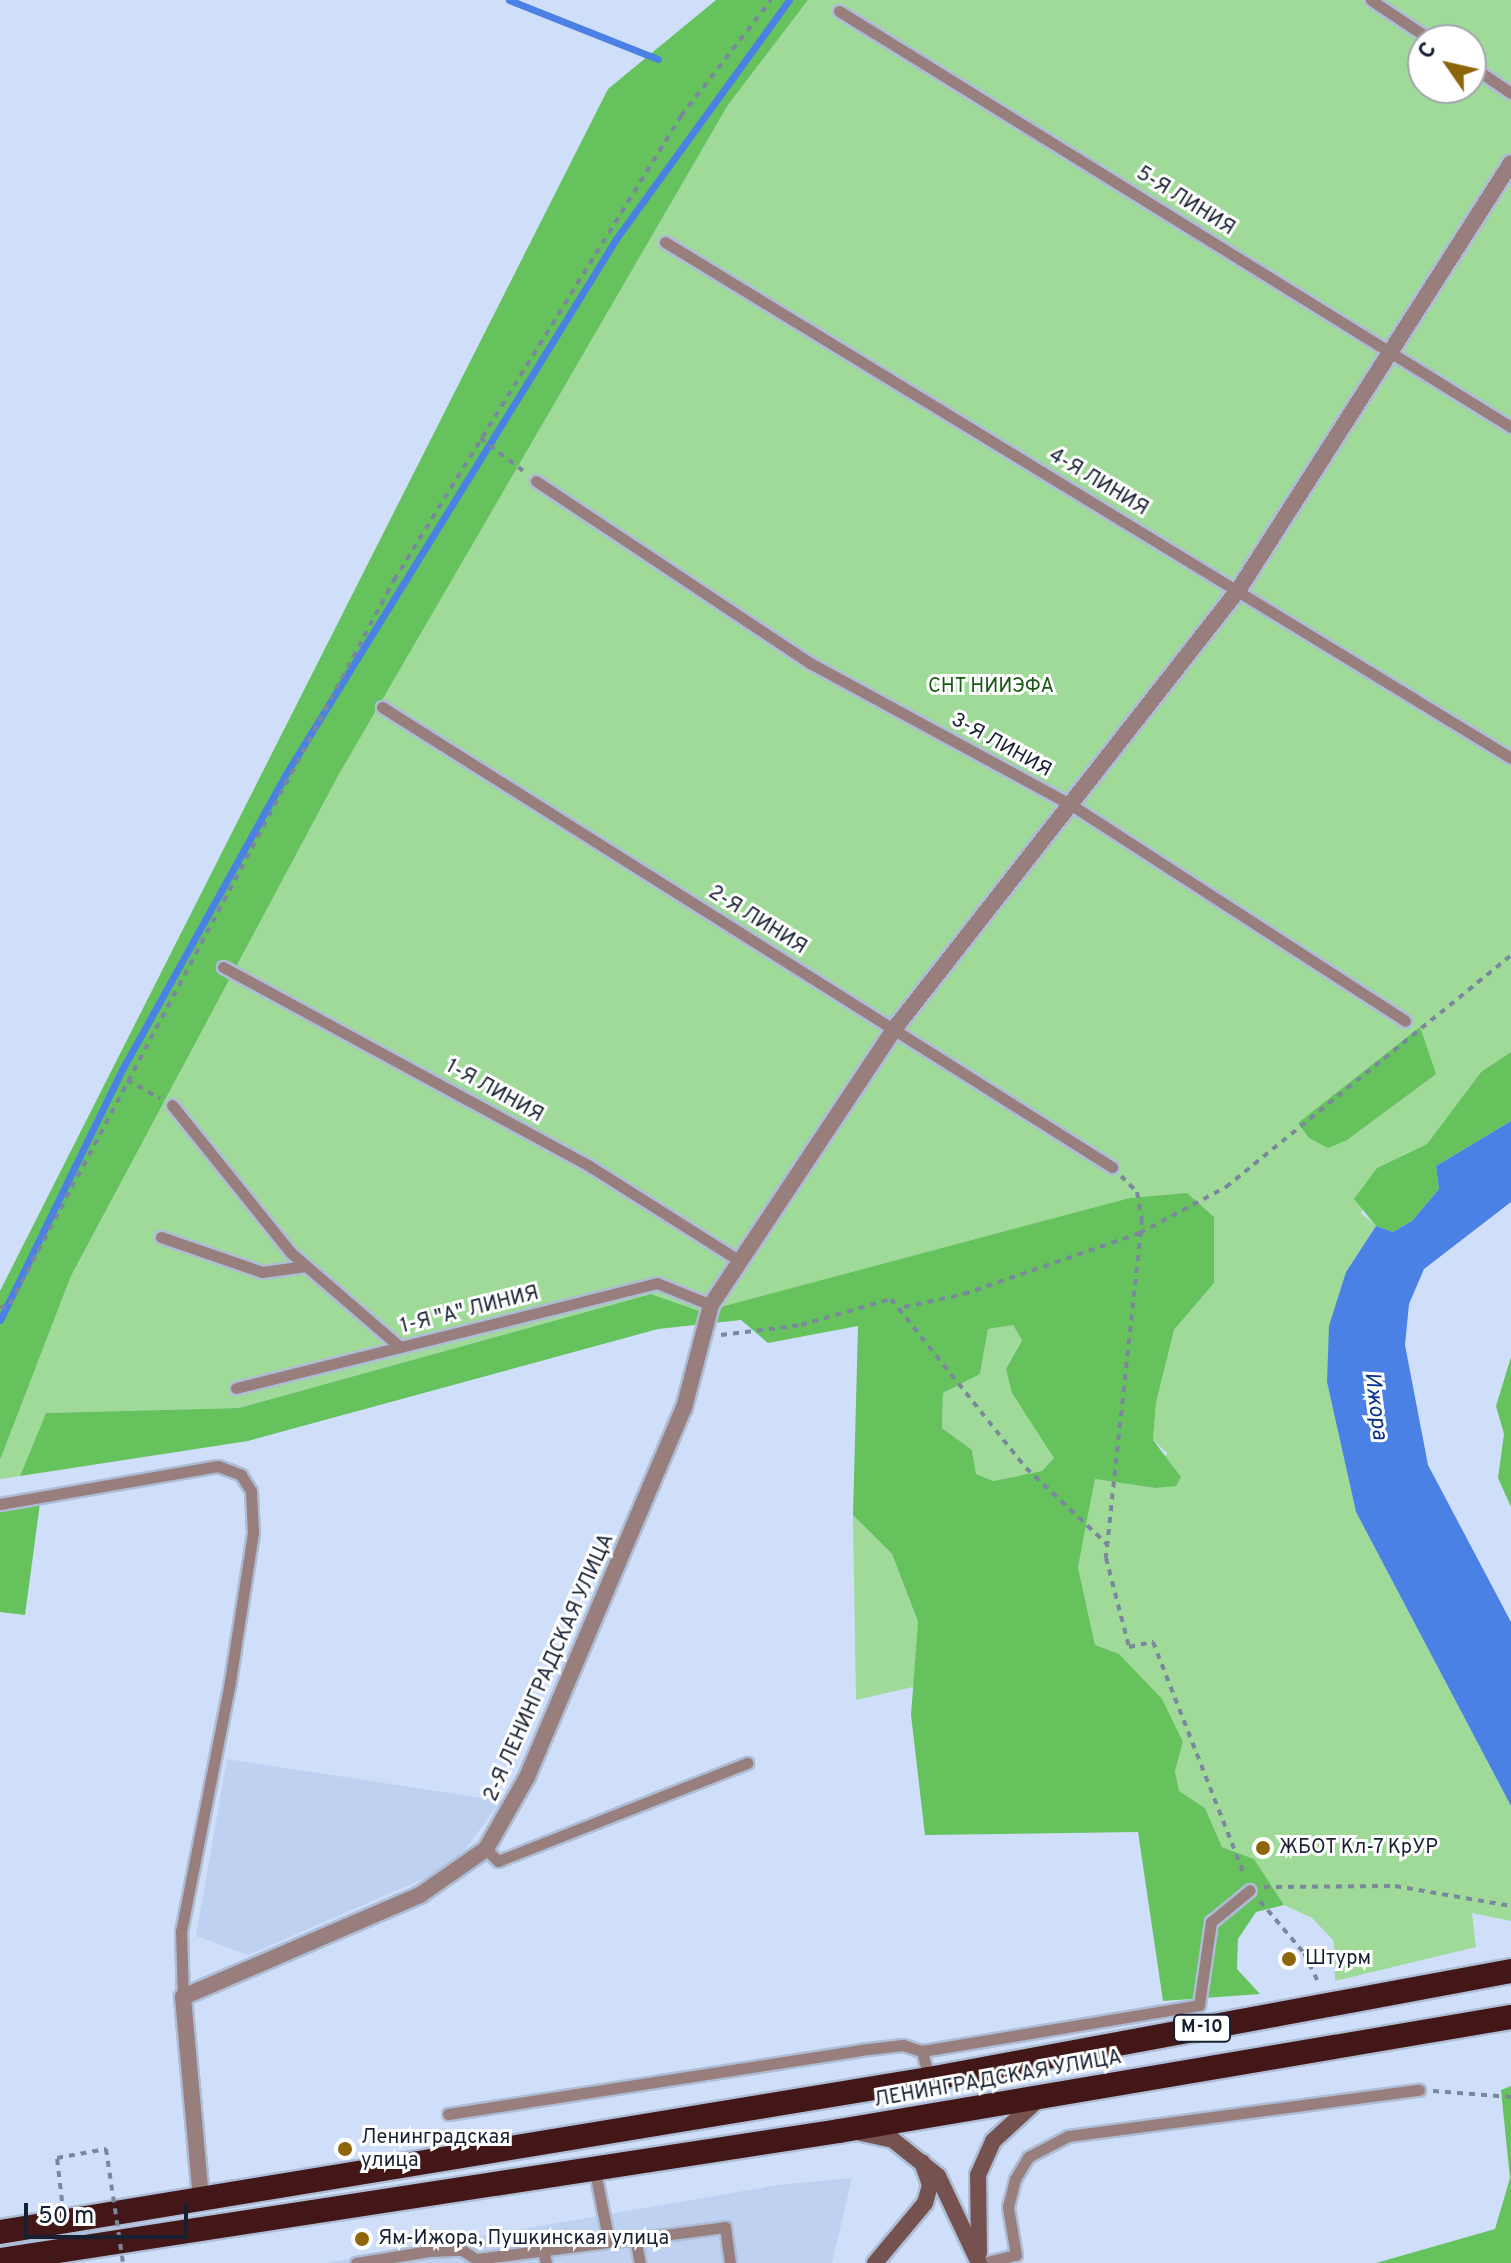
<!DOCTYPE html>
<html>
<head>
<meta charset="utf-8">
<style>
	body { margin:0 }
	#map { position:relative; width:1511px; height:2263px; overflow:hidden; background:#cfdffa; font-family:Overpass,sans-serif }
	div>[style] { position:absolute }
	.built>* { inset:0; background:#bfd1f0 }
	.green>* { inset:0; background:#9fda98 }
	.forest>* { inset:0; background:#65c25d }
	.water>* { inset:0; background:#4b80e5 }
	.stream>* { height:7px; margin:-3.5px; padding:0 3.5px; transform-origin:3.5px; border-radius:3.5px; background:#4b80e5 }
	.path>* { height:4px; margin-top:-2px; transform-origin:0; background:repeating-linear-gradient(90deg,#7a879d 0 6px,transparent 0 12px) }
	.roads { filter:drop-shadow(2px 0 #aebdd6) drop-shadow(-2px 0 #aebdd6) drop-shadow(0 2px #aebdd6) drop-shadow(0 -2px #aebdd6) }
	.lane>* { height:11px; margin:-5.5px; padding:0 5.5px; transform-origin:5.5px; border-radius:5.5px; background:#987f7d }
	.street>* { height:16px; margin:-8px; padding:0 8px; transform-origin:8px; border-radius:8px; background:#987f7d }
	.secondary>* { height:16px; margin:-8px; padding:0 8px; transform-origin:8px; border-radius:8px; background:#755250 }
	.highway>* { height:24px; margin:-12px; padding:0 12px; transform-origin:12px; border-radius:12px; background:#431717 }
	.path-bridge>* { height:4px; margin-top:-2px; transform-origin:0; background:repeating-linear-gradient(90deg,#7a879d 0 6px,transparent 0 12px) }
	.dots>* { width:22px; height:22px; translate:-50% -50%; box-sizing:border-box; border:4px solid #fff; border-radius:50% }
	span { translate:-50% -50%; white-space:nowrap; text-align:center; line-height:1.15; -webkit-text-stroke:6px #fff; paint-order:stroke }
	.shield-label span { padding:2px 6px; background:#fff; border:2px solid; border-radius:6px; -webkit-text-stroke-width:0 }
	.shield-label { font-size:18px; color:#172031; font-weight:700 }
	.street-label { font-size:20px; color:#172031 }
	.park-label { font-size:20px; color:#195714 }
	.poi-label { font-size:20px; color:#172031 }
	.left { translate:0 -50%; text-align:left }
	.water-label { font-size:22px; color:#05328b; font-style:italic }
	.north { position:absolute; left:1407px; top:24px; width:80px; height:80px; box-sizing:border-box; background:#fff; border:2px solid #a2a6ad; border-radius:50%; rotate:304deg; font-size:22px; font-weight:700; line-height:32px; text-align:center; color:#172031 }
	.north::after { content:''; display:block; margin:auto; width:28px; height:36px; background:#8c6608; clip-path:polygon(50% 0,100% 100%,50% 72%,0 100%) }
	.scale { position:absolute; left:24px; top:2203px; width:164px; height:36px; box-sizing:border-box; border:4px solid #172031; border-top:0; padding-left:10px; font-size:24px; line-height:28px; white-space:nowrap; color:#172031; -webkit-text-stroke:6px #fff; paint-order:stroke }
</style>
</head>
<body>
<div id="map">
	<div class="built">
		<i style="clip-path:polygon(227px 1759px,501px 1801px,453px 1866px,248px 1955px,196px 1936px)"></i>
		<i style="clip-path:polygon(852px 2178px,832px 2263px,325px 2263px,778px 2185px)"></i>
	</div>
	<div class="green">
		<i style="clip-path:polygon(evenodd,808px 0,1511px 0,1511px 1052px,1481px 1072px,1427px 1144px,1377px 1168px,1361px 1213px,1376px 1226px,1346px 1272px,1327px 1382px,1356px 1512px,1511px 1806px,1511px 1921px,1472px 1913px,1476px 1947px,1335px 1981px,1334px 1941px,1312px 1918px,1284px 1905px,1254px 1859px,1222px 1847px,1205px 1808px,1179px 1791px,1175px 1771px,1183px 1742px,1119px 1655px,1095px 1645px,1078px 1566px,1095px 1479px,1155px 1488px,1167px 1453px,1153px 1440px,1156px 1403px,1174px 1330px,1214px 1283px,1213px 1217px,701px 1312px,651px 1294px,239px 1408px,46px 1413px,20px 1476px,0 1479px,0 1460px,71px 1276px,338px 776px,728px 105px,808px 0,1423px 40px,1471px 40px,1471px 88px,1423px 88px,1423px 40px)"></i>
		<i style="clip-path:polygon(1013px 1325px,1022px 1339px,1006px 1369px,1054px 1458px,1042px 1471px,993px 1481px,976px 1474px,972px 1450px,942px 1428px,943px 1393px,980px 1374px,988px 1329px)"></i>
		<i style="clip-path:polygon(853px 1515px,892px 1554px,918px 1623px,917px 1686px,856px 1700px)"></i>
	</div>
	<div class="forest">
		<i style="clip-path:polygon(716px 0,808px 0,728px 105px,338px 776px,71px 1276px,0 1460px,0 1291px,608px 89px)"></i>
		<i style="clip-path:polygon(1420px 1027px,1436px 1074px,1347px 1140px,1328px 1148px,1309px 1138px,1298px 1123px)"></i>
		<i style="clip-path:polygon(1511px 1052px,1511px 1121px,1436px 1166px,1439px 1189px,1412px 1221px,1393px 1232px,1376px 1226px,1354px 1199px,1377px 1168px,1427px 1144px,1481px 1072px)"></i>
		<i style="clip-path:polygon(evenodd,1187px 1193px,1214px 1217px,1214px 1283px,1174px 1330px,1156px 1403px,1153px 1440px,1181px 1477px,1176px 1486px,1155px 1488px,1095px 1479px,1078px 1567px,1095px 1645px,1119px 1654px,1162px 1699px,1183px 1742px,1175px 1771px,1179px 1791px,1205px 1808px,1222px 1847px,1254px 1859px,1284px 1905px,1256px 1912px,1238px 1939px,1237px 1969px,1260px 1994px,1163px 2001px,1138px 1832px,925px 1835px,911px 1715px,918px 1622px,892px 1554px,853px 1515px,858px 1326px,768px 1343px,741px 1320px,658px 1329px,248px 1441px,20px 1476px,46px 1413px,239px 1408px,651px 1294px,702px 1312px,1130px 1198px,1187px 1193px,1013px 1325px,1022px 1340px,1006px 1369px,1012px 1393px,1054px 1458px,1042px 1471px,993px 1481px,976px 1474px,972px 1450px,942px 1428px,943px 1393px,980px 1374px,988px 1329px,1013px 1325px)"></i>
		<i style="clip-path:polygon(1511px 1357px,1511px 1507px,1498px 1478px,1504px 1434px,1496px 1406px)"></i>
		<i style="clip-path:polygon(40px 1503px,25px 1615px,0 1612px,0 1509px)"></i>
		<i style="clip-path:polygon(1511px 2086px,1511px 2263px,1376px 2263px,1495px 2229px,1510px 2178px,1501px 2090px)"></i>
	</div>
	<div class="water">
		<i style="clip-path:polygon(1511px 1121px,1511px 1202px,1424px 1269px,1409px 1304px,1405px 1345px,1428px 1465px,1511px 1622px,1511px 1806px,1356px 1512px,1327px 1382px,1329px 1326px,1346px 1272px,1376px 1226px,1393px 1232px,1412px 1221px,1439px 1189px,1436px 1166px)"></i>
	</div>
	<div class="stream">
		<i style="left:509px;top:0;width:160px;rotate:21.6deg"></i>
		<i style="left:0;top:1320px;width:280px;rotate:-64deg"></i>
		<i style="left:123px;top:1068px;width:333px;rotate:-61deg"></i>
		<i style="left:284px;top:777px;width:632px;rotate:-58.32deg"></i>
		<i style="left:616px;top:239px;width:295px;rotate:-54.1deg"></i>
	</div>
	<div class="path">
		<i style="left:480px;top:438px;width:58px;rotate:37.3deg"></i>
		<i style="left:127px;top:1080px;width:38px;rotate:29deg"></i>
		<i style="left:1121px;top:1176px;width:23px;rotate:45deg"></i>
		<i style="left:1137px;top:1192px;width:27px;rotate:80deg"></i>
		<i style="left:1142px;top:1219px;width:341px;rotate:96.1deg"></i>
		<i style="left:1106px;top:1558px;width:92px;rotate:75.5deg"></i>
		<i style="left:1129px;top:1647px;width:25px;rotate:-12deg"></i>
		<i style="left:1153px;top:1642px;width:252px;rotate:68.6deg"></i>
		<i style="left:904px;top:1307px;width:61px;rotate:-12.2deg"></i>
		<i style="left:964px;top:1294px;width:186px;rotate:-19.1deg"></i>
		<i style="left:1140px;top:1233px;width:98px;rotate:-28.1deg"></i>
		<i style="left:1226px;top:1187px;width:367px;rotate:-39.1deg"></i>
		<i style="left:0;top:1308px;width:11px;rotate:-22deg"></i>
		<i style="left:10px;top:1304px;width:820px;rotate:-62.06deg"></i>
		<i style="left:394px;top:580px;width:546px;rotate:-58.26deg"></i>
		<i style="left:681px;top:116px;width:147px;rotate:-52.2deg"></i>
		<i style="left:721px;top:1335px;width:81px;rotate:-7.1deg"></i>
		<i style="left:801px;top:1325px;width:94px;rotate:-16.1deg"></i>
		<i style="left:891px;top:1299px;width:216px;rotate:51.4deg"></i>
		<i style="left:1026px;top:1468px;width:111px;rotate:43.2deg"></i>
		<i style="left:1264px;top:1887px;width:131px;rotate:-0.4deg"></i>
		<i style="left:1395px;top:1886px;width:118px;rotate:9.8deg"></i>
		<i style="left:1260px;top:1901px;width:68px;rotate:49.8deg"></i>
		<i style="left:1304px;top:1953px;width:34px;rotate:64deg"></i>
		<i style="left:1433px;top:2091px;width:78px;rotate:4.4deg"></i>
		<i style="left:62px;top:2201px;width:43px;rotate:-96.6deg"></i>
		<i style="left:57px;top:2158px;width:50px;rotate:-10.4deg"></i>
	</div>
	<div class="roads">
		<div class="lane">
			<i style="left:1371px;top:0;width:72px;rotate:33.7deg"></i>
			<i style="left:839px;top:11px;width:790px;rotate:31.76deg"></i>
			<i style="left:1471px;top:66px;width:48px;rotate:34deg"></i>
			<i style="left:665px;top:242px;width:991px;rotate:31.38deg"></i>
			<i style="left:536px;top:481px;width:329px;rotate:33.6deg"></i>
			<i style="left:810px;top:663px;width:296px;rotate:28.5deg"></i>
			<i style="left:1070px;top:804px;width:399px;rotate:32.9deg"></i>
			<i style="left:382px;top:707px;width:863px;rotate:32.22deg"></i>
			<i style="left:223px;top:967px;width:415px;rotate:28.5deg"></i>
			<i style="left:588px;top:1165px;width:180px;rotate:32.3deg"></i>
			<i style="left:172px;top:1105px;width:189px;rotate:51.2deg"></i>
			<i style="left:290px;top:1252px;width:145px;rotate:40.8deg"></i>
			<i style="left:161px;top:1237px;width:107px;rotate:19.1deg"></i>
			<i style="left:262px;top:1272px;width:44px;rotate:-7.8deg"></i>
			<i style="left:236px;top:1388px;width:434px;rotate:-14deg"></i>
			<i style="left:657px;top:1283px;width:58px;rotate:22.2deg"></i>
			<i style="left:0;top:1504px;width:221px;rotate:-9.9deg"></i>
			<i style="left:218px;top:1466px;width:25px;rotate:21deg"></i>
			<i style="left:241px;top:1475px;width:19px;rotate:58deg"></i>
			<i style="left:251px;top:1491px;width:42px;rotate:87.3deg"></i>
			<i style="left:253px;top:1533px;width:151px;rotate:98.8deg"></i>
			<i style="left:230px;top:1682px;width:254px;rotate:101.1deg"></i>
			<i style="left:181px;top:1931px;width:66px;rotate:88.3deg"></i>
			<i style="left:486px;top:1849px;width:17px;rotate:45deg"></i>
			<i style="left:498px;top:1861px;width:268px;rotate:-21.5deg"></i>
			<i style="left:929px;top:2079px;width:29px;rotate:-104deg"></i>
			<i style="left:922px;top:2051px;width:281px;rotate:-9.4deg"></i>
			<i style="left:1199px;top:2005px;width:84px;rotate:-81.8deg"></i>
			<i style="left:1211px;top:1922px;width:50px;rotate:-39.4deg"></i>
			<i style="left:448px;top:2114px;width:417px;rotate:-8.8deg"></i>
			<i style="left:860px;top:2050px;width:43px;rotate:-6.6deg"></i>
			<i style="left:903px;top:2045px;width:20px;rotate:18deg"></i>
			<i style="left:594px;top:2167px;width:71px;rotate:78.7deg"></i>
			<i style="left:635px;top:2238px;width:25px;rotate:79deg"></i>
			<i style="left:543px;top:2250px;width:13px;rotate:77deg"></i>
			<i style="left:356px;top:2263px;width:74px;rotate:-9.3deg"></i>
			<i style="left:429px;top:2251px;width:33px;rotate:-2deg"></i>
			<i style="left:462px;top:2250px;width:17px;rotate:33deg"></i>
			<i style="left:476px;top:2259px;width:251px;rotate:-7.3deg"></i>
			<i style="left:725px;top:2227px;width:36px;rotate:82deg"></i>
			<i style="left:983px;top:2263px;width:34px;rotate:-14deg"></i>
			<i style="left:1016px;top:2255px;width:49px;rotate:-99.5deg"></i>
			<i style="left:1008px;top:2207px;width:29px;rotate:-76deg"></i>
			<i style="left:1015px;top:2179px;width:26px;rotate:-59deg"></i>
			<i style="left:1028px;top:2157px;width:45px;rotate:-27.7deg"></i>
			<i style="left:1068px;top:2136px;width:354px;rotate:-7.5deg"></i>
		</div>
		<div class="street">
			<i style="left:201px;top:2199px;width:203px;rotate:-95.1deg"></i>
			<i style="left:183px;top:1997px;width:258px;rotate:-23.3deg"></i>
			<i style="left:420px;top:1895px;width:80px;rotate:-34.9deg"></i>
			<i style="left:486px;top:1849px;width:83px;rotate:-60.3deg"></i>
			<i style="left:527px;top:1777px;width:401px;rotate:-67deg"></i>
			<i style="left:684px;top:1408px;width:106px;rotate:-75.3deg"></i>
			<i style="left:711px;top:1305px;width:333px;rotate:-56.4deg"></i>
			<i style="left:895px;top:1028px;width:558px;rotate:-51.92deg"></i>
			<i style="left:1239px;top:589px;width:505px;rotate:-57.44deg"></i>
		</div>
		<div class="secondary">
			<i style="left:861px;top:2133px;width:33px;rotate:12deg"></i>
			<i style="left:893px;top:2140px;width:58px;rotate:38.7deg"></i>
			<i style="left:938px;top:2176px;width:96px;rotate:64.8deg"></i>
			<i style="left:979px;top:2253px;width:78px;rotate:-90.7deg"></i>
			<i style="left:978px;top:2175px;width:37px;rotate:-66deg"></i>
			<i style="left:993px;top:2141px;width:64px;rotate:-42.5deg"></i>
			<i style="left:875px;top:2263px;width:78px;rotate:-50.2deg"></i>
			<i style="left:925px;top:2203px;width:19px;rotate:-74deg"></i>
			<i style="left:930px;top:2185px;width:24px;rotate:-109deg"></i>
		</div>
		<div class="highway">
			<i style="left:0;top:2232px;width:942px;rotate:-9.35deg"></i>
			<i style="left:929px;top:2079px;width:592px;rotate:-10.51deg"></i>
			<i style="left:0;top:2260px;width:849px;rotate:-8.74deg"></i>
			<i style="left:839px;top:2131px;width:682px;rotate:-9.63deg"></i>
		</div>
	</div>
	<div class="path-bridge">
		<i style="left:106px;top:2149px;width:115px;rotate:81.5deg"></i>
	</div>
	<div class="dots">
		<i style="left:1263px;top:1848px;background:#8c6608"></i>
		<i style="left:1289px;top:1959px;background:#8c6608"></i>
		<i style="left:345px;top:2149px;background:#8c6608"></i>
		<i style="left:362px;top:2239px;background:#8c6608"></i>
	</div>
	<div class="shield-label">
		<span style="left:1202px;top:2028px">М-10</span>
	</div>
	<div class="street-label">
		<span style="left:1185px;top:202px;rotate:32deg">5-Я ЛИНИЯ</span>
		<span style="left:1098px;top:483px;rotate:31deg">4-Я ЛИНИЯ</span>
		<span style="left:1001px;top:746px;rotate:29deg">3-Я ЛИНИЯ</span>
		<span style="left:757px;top:921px;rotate:32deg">2-Я ЛИНИЯ</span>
		<span style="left:494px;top:1092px;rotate:29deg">1-Я ЛИНИЯ</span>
		<span style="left:470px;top:1311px;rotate:-14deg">1-Я "А" ЛИНИЯ</span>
		<span style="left:550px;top:1668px;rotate:-66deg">2-Я ЛЕНИНГРАДСКАЯ УЛИЦА</span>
		<span style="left:998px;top:2080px;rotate:-10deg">ЛЕНИНГРАДСКАЯ УЛИЦА</span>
	</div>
	<div class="park-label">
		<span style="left:991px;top:687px">СНТ НИИЭФА</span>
	</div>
	<div class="poi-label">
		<span class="left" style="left:1279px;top:1848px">ЖБОТ Кл-7 КрУР</span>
		<span class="left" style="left:1305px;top:1959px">Штурм</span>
		<span class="left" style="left:361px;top:2150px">Ленинградская<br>улица</span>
		<span class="left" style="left:378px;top:2239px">Ям-Ижора, Пушкинская улица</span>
	</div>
	<div class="water-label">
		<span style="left:1375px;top:1406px;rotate:83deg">Ижора</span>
	</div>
	<div class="north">С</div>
	<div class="scale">50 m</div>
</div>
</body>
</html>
